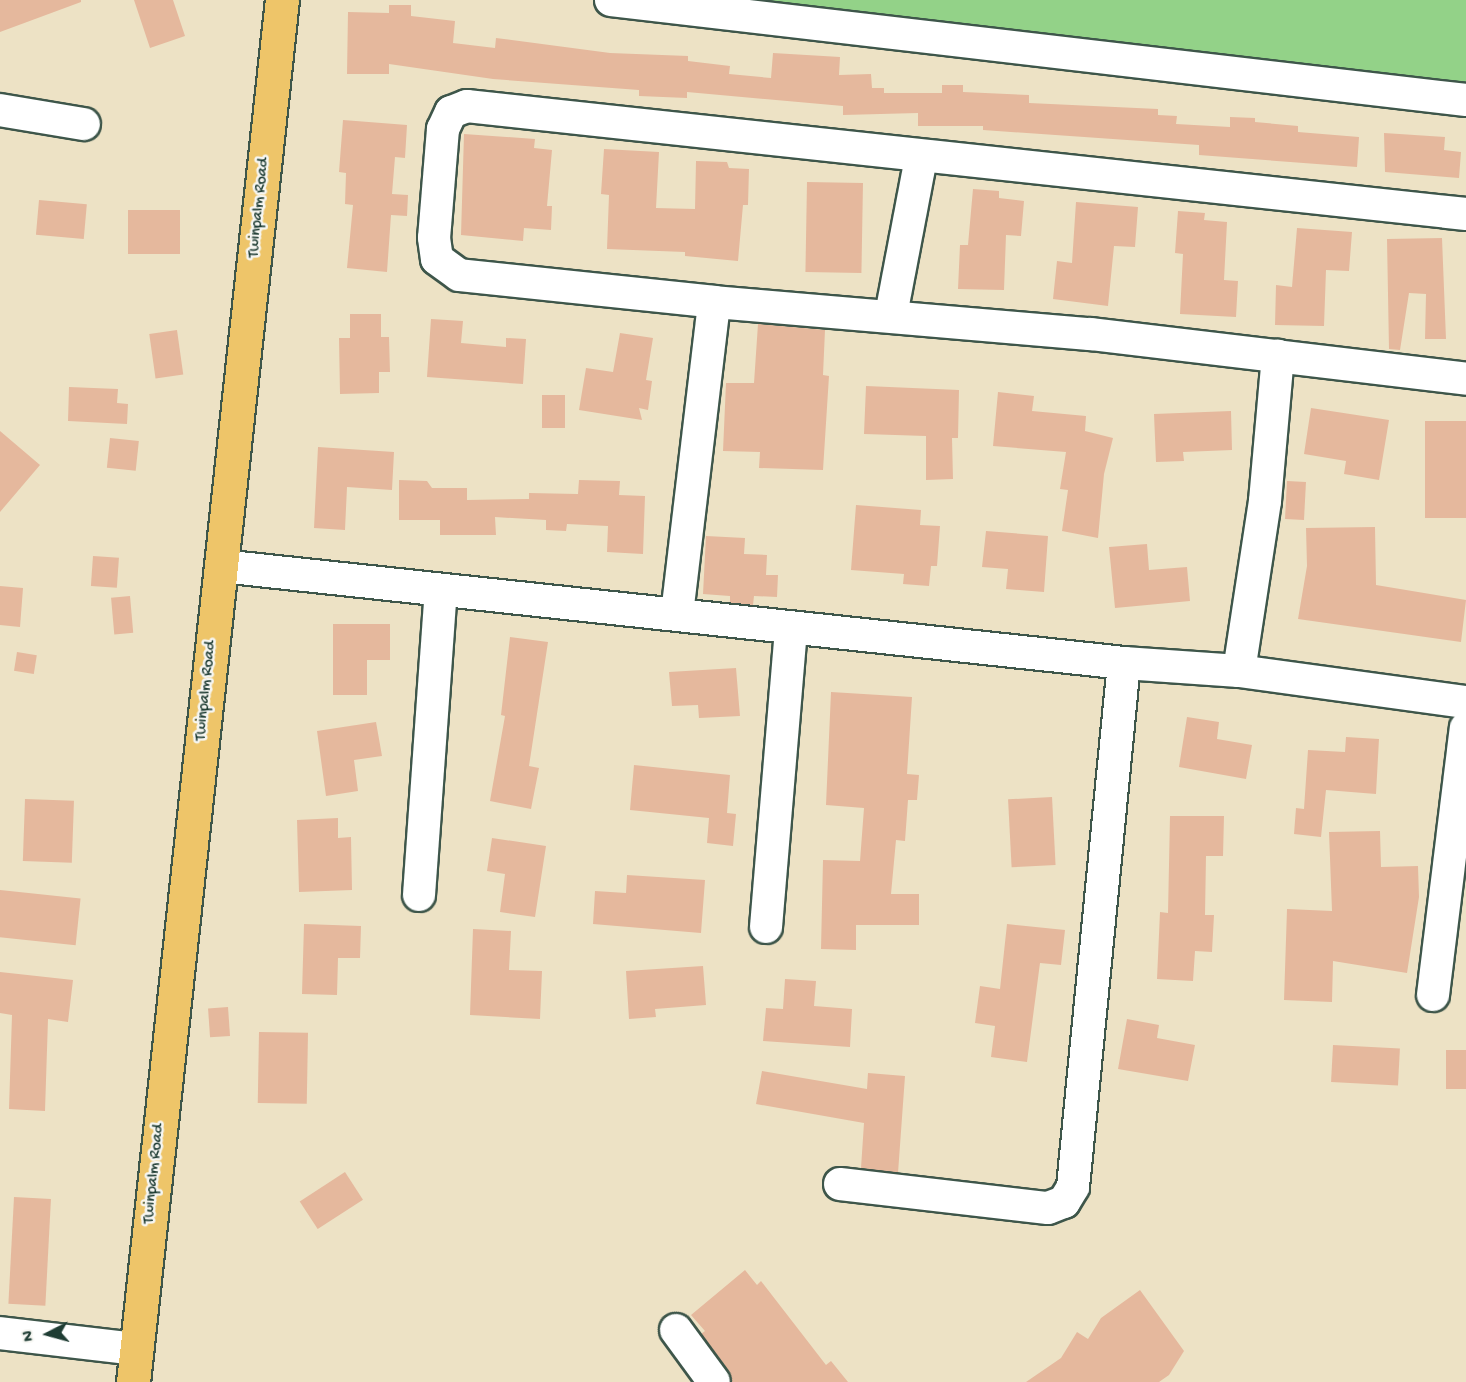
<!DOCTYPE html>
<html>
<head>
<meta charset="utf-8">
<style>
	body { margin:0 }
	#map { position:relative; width:1466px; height:1382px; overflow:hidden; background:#ede2c5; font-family:"Gochi Hand",sans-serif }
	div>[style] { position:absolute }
	.green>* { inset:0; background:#93d288 }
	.building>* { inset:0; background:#e5b89d; transform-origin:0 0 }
	.roads { filter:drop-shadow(2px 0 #3e564a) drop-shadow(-2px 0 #3e564a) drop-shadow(0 2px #3e564a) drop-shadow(0 -2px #3e564a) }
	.minor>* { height:32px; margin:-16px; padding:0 16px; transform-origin:16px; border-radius:16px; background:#fff }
	.major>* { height:33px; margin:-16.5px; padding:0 16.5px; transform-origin:16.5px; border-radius:16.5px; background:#eec569 }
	span { translate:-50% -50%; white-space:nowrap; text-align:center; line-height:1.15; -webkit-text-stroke:5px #f6f6f2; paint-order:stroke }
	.street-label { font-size:16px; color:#1f3d34 }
	.north { position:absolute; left:18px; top:1304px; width:60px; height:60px; -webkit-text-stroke:4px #f6f6f2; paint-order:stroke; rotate:264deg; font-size:16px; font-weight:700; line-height:24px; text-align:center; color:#1f3d34 }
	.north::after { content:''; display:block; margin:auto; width:21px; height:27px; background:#1f3d34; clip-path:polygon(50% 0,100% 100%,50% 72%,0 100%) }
</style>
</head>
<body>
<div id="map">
	<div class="green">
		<i style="clip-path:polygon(714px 0,1466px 0,1466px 91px)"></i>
	</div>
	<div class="building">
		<i style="clip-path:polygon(0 0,81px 0,81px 2px,0 32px)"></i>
		<i style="clip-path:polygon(134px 0,173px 0,185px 36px,150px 48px)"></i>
		<i style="clip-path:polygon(389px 5px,411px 5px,411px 16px,455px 21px,453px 43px,495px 48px,496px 38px,610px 53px,688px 56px,688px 61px,730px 66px,729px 74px,771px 78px,773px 53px,840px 57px,839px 75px,871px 74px,872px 88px,884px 88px,884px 93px,942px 93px,942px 85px,963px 85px,963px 92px,1029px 95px,1029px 103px,1158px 109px,1158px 115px,1177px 116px,1176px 124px,1230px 127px,1230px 117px,1255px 118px,1255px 122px,1298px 126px,1298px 132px,1359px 137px,1357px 167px,1199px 155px,1199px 145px,983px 130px,983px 126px,918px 126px,918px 113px,843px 115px,843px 106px,687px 92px,687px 98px,639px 96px,639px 90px,493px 79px,389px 64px,389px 74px,347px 74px,348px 12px,389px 13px)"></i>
		<i style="clip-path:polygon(343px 120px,407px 125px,405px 158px,395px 157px,392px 194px,408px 195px,407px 216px,391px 215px,387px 272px,347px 268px,353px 205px,345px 204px,346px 173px,339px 172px)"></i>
		<i style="clip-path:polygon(1384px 133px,1445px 137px,1444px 150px,1461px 152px,1459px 178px,1385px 172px)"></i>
		<i style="clip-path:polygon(464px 134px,535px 139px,534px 148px,552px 150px,547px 206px,552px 206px,551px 230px,524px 228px,523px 241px,461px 235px)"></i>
		<i style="clip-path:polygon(604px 149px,659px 152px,656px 208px,695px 209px,696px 161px,727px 162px,729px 168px,749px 169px,748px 205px,743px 205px,738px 261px,685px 256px,685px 252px,607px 249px,609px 195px,601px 194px)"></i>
		<i style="left:807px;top:182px;width:56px;height:90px;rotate:1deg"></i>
		<i style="clip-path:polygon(973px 189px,999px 191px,999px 198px,1024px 201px,1021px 236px,1006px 235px,1004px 290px,958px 289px,960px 245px,968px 245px)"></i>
		<i style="left:39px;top:200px;width:48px;height:35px;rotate:5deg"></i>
		<i style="clip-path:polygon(1076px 202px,1138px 207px,1135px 247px,1114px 246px,1108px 306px,1053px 299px,1057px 261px,1072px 263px)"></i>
		<i style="left:128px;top:210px;width:52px;height:44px"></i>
		<i style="clip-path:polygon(1178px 211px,1205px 213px,1204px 220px,1227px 222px,1224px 280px,1238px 281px,1236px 317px,1180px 314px,1183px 254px,1175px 253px)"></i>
		<i style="clip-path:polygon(1297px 228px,1352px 232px,1349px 271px,1326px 270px,1324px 326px,1275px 325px,1276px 285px,1292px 287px)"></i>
		<i style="clip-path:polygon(1442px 238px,1446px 339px,1425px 339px,1426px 294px,1409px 293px,1400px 350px,1389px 349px,1387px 239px)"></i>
		<i style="clip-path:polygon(350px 314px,381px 314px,381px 337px,389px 337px,390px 372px,379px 372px,379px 393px,340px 394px,339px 338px,350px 338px)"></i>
		<i style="clip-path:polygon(431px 319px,463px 321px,461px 343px,506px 347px,506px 338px,526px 339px,523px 384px,427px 377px)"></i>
		<i style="clip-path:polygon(758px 324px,825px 330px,823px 375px,829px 376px,823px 470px,759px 468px,760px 452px,723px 451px,726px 383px,754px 383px)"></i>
		<i style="left:177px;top:330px;width:45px;height:28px;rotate:82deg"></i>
		<i style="clip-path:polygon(620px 333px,653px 338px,646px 380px,652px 381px,648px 410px,639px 408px,642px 420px,579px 410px,586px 368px,613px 372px)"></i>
		<i style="clip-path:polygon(866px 386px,959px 390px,958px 438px,952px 438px,953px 479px,926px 480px,926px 436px,864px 434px)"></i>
		<i style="clip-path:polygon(69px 387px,118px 389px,117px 403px,128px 404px,127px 424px,68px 421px)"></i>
		<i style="clip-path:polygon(998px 392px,1034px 396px,1032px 411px,1086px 416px,1085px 431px,1113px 438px,1104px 474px,1098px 538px,1062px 531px,1068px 490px,1060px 489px,1066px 452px,993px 446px)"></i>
		<i style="left:542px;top:395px;width:23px;height:33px"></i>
		<i style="clip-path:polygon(1311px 408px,1389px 420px,1379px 480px,1344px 474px,1346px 461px,1304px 454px)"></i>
		<i style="clip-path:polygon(1231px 411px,1232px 450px,1183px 452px,1184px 461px,1156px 462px,1154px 414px)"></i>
		<i style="left:1425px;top:421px;width:41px;height:97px"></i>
		<i style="clip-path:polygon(0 431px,40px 465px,0 512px)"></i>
		<i style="left:110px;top:438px;width:29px;height:30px;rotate:6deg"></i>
		<i style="clip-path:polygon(318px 447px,394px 452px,392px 490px,347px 487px,345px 530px,314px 528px)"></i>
		<i style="clip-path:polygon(399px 480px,427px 481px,432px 488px,467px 488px,467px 500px,529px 499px,529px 493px,578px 494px,579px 480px,620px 481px,619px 495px,645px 496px,643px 554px,607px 552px,608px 526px,567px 524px,566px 531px,546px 530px,546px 520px,495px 517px,496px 535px,440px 535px,440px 520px,399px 520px)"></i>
		<i style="left:1287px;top:481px;width:19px;height:38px;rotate:3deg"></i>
		<i style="clip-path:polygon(856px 505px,921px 510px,920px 525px,940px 526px,937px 566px,931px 566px,929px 586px,903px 584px,904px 574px,851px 570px)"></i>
		<i style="clip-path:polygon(1375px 527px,1376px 585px,1466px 600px,1461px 642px,1298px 619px,1307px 566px,1306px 528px)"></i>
		<i style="clip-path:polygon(986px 531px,1048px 536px,1044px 592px,1006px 589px,1008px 569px,982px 567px)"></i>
		<i style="clip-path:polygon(706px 536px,745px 538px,744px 554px,767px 555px,766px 575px,778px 575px,777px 597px,754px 596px,753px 605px,730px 603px,730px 596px,703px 594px)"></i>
		<i style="clip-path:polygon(1147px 544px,1149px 570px,1187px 567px,1190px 601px,1115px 608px,1109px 547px)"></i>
		<i style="left:93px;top:556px;width:26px;height:30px;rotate:4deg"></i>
		<i style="clip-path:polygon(0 586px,23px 588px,20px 627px,0 625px)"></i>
		<i style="left:130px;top:596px;width:37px;height:19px;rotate:85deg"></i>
		<i style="clip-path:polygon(333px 624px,390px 624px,390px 660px,367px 660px,367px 695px,333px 695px)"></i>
		<i style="clip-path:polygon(510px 637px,548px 642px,529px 766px,539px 768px,531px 809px,490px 801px,505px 716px,501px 715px)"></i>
		<i style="left:17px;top:652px;width:20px;height:19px;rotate:9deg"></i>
		<i style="clip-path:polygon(736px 668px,740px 716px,699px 718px,698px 705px,672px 706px,669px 672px)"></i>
		<i style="clip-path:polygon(831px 692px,912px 697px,907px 774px,919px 775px,917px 800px,908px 800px,905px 841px,896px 840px,891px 894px,919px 894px,919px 925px,856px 925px,856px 950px,821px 949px,823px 860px,860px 861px,864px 808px,826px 805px)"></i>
		<i style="clip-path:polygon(1187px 717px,1219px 722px,1217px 739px,1252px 745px,1246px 779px,1179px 767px)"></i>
		<i style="clip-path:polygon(376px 722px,382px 756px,354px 760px,358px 791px,326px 796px,317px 731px)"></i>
		<i style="clip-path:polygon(1346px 737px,1379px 739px,1376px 794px,1326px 790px,1321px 837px,1294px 834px,1296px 808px,1304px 809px,1308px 750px,1345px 752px)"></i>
		<i style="clip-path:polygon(634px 765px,730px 775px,727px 813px,736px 814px,733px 846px,707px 843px,709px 818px,630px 810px)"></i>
		<i style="left:1052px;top:797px;width:68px;height:44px;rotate:87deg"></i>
		<i style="left:25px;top:799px;width:49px;height:62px;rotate:2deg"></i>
		<i style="clip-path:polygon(1170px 816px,1224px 816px,1223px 856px,1206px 856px,1205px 915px,1214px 915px,1212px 952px,1195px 951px,1193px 981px,1157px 979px,1160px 912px,1168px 913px)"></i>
		<i style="clip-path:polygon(338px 818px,338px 838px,351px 837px,352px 890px,299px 892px,297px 820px)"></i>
		<i style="clip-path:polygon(1380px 831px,1381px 867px,1418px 866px,1419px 897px,1407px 973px,1333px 961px,1332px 1002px,1284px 1000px,1287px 909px,1332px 911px,1329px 832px)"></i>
		<i style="clip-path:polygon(492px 838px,546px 846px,535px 917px,500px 912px,505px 874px,487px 871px)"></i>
		<i style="clip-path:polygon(627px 875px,705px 880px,701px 933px,593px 924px,595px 891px,626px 893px)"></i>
		<i style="left:0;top:890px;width:81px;height:47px;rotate:6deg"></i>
		<i style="clip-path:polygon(304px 924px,361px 926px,360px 958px,338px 958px,337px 995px,302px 994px)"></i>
		<i style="clip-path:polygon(1007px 924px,1065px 930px,1061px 965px,1040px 963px,1027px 1062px,991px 1057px,995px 1026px,975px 1023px,980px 986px,1000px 989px)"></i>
		<i style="clip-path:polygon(473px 929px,511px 931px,509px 970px,542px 971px,540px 1019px,470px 1015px)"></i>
		<i style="clip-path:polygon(703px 966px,706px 1005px,655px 1009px,656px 1017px,629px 1019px,626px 971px)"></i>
		<i style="clip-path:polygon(0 972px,73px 980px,68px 1022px,48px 1019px,45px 1111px,9px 1109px,12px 1015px,0 1013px)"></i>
		<i style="clip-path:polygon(785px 979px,816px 981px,814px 1006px,852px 1009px,850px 1047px,763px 1041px,766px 1008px,783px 1009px)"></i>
		<i style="left:228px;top:1007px;width:29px;height:20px;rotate:86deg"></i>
		<i style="clip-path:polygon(1127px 1019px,1159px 1025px,1157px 1038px,1195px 1045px,1188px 1081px,1118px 1069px)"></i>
		<i style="left:259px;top:1032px;width:49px;height:71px;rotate:1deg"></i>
		<i style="left:1333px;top:1045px;width:67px;height:37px;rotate:3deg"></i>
		<i style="left:1446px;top:1050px;width:20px;height:39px"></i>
		<i style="clip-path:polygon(762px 1071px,867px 1089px,868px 1073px,905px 1076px,898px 1173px,861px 1168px,864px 1123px,756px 1104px)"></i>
		<i style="left:345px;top:1172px;width:33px;height:54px;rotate:57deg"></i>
		<i style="left:14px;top:1197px;width:37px;height:107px;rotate:3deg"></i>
		<i style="clip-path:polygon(745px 1270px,757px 1285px,761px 1281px,826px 1365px,831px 1361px,848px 1382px,732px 1382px,729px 1371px,701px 1334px,705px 1331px,691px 1315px)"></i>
		<i style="clip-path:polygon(1140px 1290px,1184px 1351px,1169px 1375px,1159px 1382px,1026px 1382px,1061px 1358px,1077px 1332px,1088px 1339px,1101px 1318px)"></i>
	</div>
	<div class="roads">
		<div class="minor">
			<i style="left:611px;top:0;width:861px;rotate:6.67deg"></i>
			<i style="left:0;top:110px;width:85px;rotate:9.5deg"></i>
			<i style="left:1466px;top:214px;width:1005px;rotate:-173.83deg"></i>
			<i style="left:467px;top:106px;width:17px;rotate:159deg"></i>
			<i style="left:451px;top:112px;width:19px;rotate:115deg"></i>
			<i style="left:443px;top:129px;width:109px;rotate:94.7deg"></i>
			<i style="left:434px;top:238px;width:21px;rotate:82deg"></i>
			<i style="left:437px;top:259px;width:27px;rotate:36deg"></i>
			<i style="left:459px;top:275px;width:256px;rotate:6deg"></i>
			<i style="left:714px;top:302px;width:378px;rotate:4.9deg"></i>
			<i style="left:1091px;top:334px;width:378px;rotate:6.8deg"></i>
			<i style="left:891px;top:315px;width:160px;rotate:-79.2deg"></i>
			<i style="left:221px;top:566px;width:908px;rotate:6.13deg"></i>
			<i style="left:1124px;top:663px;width:115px;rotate:4deg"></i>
			<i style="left:1239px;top:671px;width:229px;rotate:7.8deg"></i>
			<i style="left:677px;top:614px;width:314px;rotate:-83.2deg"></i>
			<i style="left:1239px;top:671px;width:172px;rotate:-81.3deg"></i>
			<i style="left:1265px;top:501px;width:146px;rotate:-84.9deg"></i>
			<i style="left:419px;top:895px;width:305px;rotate:-85.9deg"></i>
			<i style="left:766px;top:927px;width:300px;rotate:-85.2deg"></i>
			<i style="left:1433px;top:995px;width:269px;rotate:-83deg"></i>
			<i style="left:840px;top:1184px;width:209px;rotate:6.6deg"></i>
			<i style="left:1048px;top:1208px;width:17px;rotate:-21deg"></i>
			<i style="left:1064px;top:1202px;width:17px;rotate:-59deg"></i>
			<i style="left:1073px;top:1187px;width:526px;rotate:-84.44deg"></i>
			<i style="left:676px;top:1330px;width:64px;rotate:53.8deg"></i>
			<i style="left:0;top:1333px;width:137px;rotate:6.7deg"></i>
		</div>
		<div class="major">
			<i style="left:133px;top:1382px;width:1390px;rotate:-83.85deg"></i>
		</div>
	</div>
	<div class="street-label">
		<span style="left:260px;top:208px;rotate:-84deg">Twinpalm Road</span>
		<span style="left:207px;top:691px;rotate:-84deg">Twinpalm Road</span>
		<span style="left:155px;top:1174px;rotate:-84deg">Twinpalm Road</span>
	</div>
	<div class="north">N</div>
</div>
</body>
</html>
